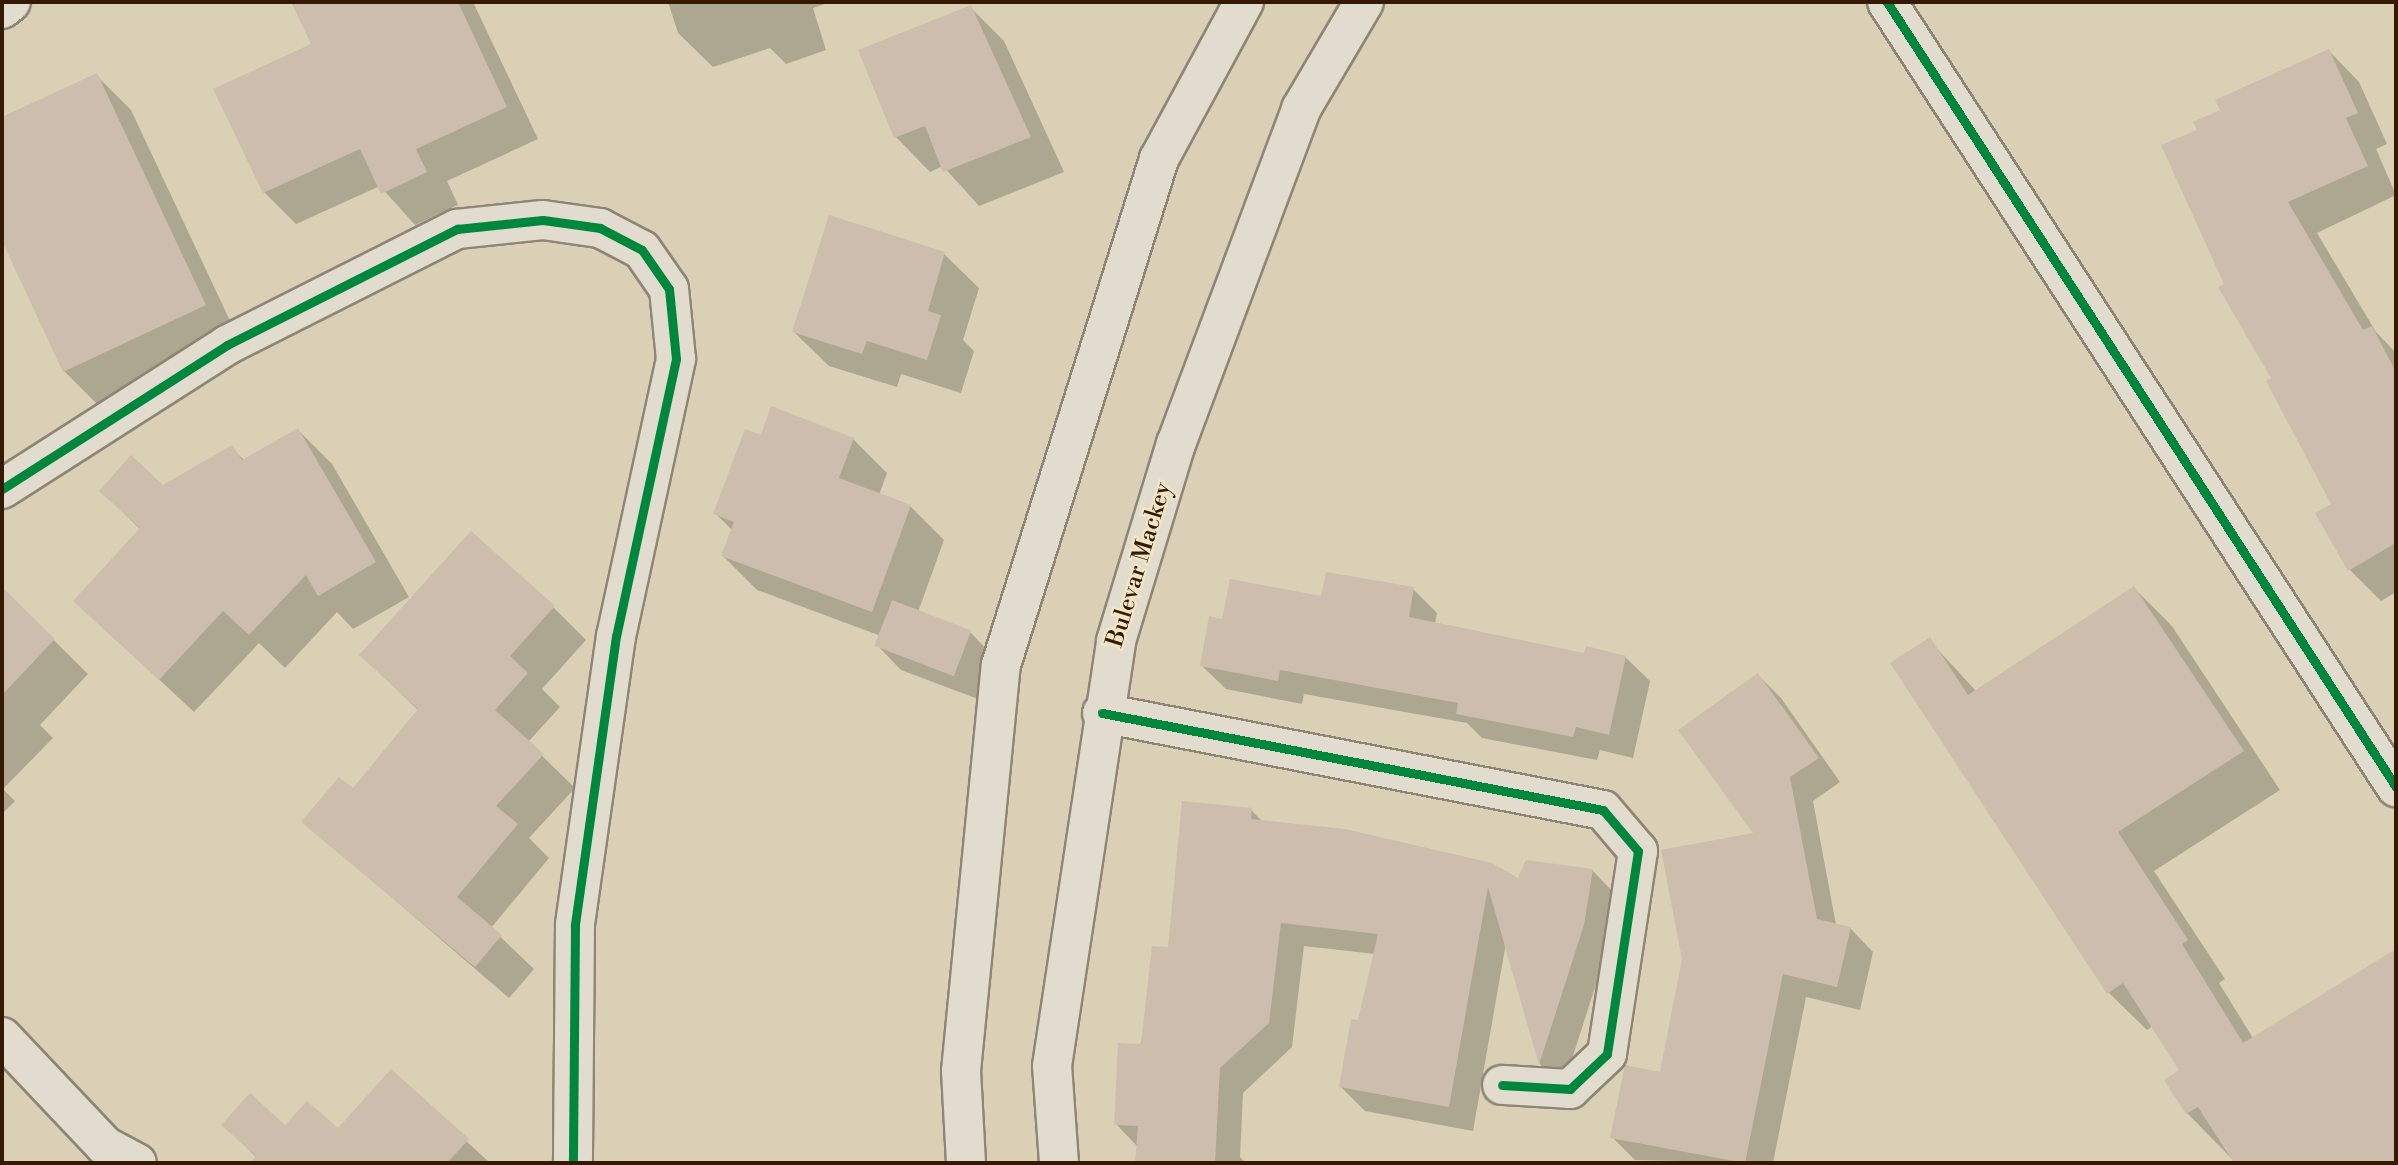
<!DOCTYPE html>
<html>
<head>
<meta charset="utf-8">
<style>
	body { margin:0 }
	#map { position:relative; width:2398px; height:1165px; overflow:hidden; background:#d9d0b5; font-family:"Libre Bodoni",serif }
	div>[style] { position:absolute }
	.shadow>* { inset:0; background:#0003 }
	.building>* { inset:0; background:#cdbdac; transform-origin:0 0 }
	.roads { filter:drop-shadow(2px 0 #8e8574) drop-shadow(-2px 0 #8e8574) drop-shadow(0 2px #8e8574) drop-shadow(0 -2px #8e8574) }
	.street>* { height:38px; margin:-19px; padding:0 19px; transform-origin:19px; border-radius:19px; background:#e1dcce }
	.secondary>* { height:38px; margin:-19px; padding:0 19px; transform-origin:19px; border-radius:19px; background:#e1dcce }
	.cycleway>* { height:9px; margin:-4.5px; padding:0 4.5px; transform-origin:4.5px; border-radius:4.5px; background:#00873e }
	span { translate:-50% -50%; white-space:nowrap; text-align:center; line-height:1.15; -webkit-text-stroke:5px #f0e5c5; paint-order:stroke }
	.street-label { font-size:24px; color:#361903 }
	.frame { position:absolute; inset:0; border:4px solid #361903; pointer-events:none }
</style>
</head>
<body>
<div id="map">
	<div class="shadow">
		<i style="clip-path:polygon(293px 2px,473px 2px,538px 139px,447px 181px,458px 205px,415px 225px,380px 186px,296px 224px,264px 192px,313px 45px)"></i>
		<i style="clip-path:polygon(668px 2px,831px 2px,813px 8px,826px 50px,786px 64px,770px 48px,713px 67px,678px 33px)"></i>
		<i style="clip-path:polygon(970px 7px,1004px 41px,1064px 172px,979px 206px,943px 166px,930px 172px,896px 137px,870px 75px)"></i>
		<i style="clip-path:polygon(2329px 51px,2359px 82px,2387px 144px,2376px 149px,2396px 195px,2317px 233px,2376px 332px,2396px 353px,2396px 592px,2381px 601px,2350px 570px,2318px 514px,2334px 505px,2226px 284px,2199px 131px,2222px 111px)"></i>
		<i style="clip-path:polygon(96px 75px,131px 110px,239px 340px,98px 405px,64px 371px,2px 237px,2px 119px)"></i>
		<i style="clip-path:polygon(944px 254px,979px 288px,963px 340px,974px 351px,961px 393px,901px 374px,897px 387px,829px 366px,794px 332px)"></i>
		<i style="clip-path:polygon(298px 430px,332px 464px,409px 597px,353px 629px,337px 612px,285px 668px,259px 643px,194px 712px,75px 601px,141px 530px,101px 491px,163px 487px,231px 447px,244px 460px)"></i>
		<i style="clip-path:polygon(762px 437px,853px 439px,887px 473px,879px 495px,910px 506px,944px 540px,918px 612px,970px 632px,994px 657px,978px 699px,901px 670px,877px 645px,881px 636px,757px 590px,723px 556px,733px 531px,715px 513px)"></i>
		<i style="clip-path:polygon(2134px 588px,2172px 626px,2280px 790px,2154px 871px,2225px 979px,2219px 983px,2253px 1038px,2390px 955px,2396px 961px,2396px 1163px,2236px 1163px,2187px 1113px,2181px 1070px,2153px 1026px,2147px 1030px,2109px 993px,1929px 640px,1976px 691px)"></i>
		<i style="clip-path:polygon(2px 589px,88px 674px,40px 725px,53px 738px,3px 789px,15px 801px,2px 814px)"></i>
		<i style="clip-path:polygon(1413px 589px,1437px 613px,1435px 624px,1586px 655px,1625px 657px,1650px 681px,1633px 758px,1600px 750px,1597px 760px,1482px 738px,1467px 723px,1304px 694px,1302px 704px,1226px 689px,1201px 665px,1224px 621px,1323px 598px)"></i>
		<i style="clip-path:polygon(553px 607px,586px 640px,542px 689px,560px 707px,528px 742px,575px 788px,529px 838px,549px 858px,491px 928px,534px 969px,509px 998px,304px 822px,353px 790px,419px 711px,361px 655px)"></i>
		<i style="clip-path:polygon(1758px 675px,1781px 698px,1840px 782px,1813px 801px,1836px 925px,1850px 928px,1873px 952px,1860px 1010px,1806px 997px,1773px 1163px,1635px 1160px,1612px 1137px,1661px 1074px,1756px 835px)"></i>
		<i style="clip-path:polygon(1251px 810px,1263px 822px,1519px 880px,1592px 870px,1616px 895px,1607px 950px,1563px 1087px,1540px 1064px,1506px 943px,1473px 1131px,1365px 1111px,1341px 1087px,1375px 954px,1304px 946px,1292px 1047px,1243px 1093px,1240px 1157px,1246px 1163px,1137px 1163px,1138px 1147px,1116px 1124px,1169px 949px)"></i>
		<i style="clip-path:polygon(391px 1072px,490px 1163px,262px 1163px,224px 1125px,338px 1130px)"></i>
	</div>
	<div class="building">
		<i style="clip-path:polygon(291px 2px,458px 2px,507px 107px,416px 149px,427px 172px,381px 194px,360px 149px,263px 193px,213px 89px,311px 44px)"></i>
		<i style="clip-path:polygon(971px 5px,1031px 137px,943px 172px,925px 126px,894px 138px,858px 50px)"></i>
		<i style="clip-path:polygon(2329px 49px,2358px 113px,2346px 118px,2368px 166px,2288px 202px,2363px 330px,2372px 326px,2396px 372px,2396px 543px,2348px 571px,2315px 513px,2331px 504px,2266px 381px,2271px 378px,2218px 287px,2224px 284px,2161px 145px,2197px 130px,2193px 122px,2220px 110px,2215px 100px)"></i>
		<i style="clip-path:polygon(97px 73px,206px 305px,63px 372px,2px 241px,2px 117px)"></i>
		<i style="clip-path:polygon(829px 215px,945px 252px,928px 311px,941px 315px,927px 360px,867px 341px,862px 354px,792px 332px)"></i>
		<i style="clip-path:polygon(771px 406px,854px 438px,839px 478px,911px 505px,872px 612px,721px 556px,734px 522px,713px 514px,745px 429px,761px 435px)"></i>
		<i style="clip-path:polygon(298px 428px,376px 562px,318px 596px,306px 575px,249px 635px,223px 611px,159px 680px,73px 601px,140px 528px,99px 491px,131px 455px,163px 485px,232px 445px,242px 460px)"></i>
		<i style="clip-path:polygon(471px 531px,555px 606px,510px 656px,528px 673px,495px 710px,544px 754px,496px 806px,518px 824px,457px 897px,502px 935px,475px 967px,301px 822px,339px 777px,353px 788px,418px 709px,359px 655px)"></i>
		<i style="clip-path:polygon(1326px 572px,1414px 587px,1409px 617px,1584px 653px,1586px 646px,1626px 656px,1609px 735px,1576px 727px,1573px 737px,1456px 714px,1458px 703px,1280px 670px,1278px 681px,1200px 666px,1209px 616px,1222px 619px,1230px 579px,1321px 596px)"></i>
		<i style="clip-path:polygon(2134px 586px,2244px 751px,2118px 832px,2188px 940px,2182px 944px,2243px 1043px,2396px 949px,2396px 1163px,2234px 1163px,2198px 1107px,2186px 1114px,2164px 1080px,2179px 1070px,2123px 983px,2107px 994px,1890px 663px,1930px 637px,1968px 695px)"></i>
		<i style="clip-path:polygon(2px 587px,55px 639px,2px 695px)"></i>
		<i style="left:892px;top:600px;width:85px;height:49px;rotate:21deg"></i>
		<i style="clip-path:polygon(1758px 673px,1819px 758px,1790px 777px,1817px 919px,1851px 927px,1837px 987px,1783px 974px,1745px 1163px,1610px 1138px,1625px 1065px,1660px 1072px,1682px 959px,1661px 850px,1753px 833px,1678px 730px)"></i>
		<i style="clip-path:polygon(1182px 801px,1252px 808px,1251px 819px,1345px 829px,1492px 863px,1518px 878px,1526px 860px,1593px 869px,1584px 925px,1539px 1065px,1488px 887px,1449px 1107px,1339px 1087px,1351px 1019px,1358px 1020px,1378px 934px,1281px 923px,1269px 1023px,1220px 1068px,1215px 1163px,1135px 1163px,1138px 1126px,1114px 1125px,1118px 1043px,1141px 1044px,1152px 946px,1168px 947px)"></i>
		<i style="clip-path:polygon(391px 1069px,469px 1139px,447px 1163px,250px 1163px,256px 1156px,221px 1125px,250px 1093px,285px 1125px,307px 1101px,338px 1128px)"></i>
	</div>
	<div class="roads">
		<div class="street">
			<i style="left:1887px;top:2px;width:936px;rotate:57.04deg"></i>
			<i style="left:2px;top:9px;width:11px;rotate:-38deg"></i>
			<i style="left:2px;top:489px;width:267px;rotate:-32.6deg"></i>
			<i style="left:227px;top:345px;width:258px;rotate:-26.8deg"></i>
			<i style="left:457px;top:229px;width:86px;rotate:-6deg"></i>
			<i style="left:543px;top:220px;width:58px;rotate:8deg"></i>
			<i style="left:600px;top:228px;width:47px;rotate:27.6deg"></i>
			<i style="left:642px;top:250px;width:47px;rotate:55.3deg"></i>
			<i style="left:669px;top:289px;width:70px;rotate:84.3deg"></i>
			<i style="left:676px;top:359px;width:283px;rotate:102.2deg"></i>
			<i style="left:616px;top:636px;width:292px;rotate:98.1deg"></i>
			<i style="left:575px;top:925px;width:238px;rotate:90.5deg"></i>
			<i style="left:1102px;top:713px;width:510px;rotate:10.96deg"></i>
			<i style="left:1603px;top:810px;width:54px;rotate:49.5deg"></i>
			<i style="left:1638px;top:851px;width:205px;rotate:98.7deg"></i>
			<i style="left:1607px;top:1054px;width:51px;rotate:136.6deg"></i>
			<i style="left:1570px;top:1089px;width:68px;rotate:-176.6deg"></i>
			<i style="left:2px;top:1037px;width:150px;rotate:46.6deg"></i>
			<i style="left:105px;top:1146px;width:36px;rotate:28deg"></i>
		</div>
		<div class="secondary">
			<i style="left:966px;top:1163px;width:92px;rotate:-93.1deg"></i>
			<i style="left:961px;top:1071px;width:408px;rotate:-84.4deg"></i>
			<i style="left:1001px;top:665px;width:530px;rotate:-72.66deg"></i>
			<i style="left:1159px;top:159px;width:179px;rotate:-61.6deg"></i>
			<i style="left:1059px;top:1163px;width:97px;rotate:-94.1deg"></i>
			<i style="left:1052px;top:1066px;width:430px;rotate:-81.4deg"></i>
			<i style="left:1116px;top:641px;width:206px;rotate:-73.1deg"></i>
			<i style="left:1176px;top:444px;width:358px;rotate:-69.5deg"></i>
			<i style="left:1301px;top:109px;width:124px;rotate:-59.5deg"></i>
		</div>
	</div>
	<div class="cycleway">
		<i style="left:1887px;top:2px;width:936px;rotate:57.04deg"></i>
		<i style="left:2px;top:489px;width:267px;rotate:-32.6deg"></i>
		<i style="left:227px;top:345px;width:258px;rotate:-26.8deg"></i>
		<i style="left:457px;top:229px;width:86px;rotate:-6deg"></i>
		<i style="left:543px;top:220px;width:58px;rotate:8deg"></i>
		<i style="left:600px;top:228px;width:47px;rotate:27.6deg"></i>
		<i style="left:642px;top:250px;width:47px;rotate:55.3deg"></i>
		<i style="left:669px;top:289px;width:70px;rotate:84.3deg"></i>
		<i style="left:676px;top:359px;width:283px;rotate:102.2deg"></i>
		<i style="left:616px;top:636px;width:292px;rotate:98.1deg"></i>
		<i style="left:575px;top:925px;width:238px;rotate:90.5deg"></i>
		<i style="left:1102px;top:713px;width:510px;rotate:10.96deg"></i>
		<i style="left:1603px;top:810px;width:54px;rotate:49.5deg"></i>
		<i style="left:1638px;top:851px;width:205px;rotate:98.7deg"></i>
		<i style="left:1607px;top:1054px;width:51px;rotate:136.6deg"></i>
		<i style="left:1570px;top:1089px;width:68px;rotate:-176.6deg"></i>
	</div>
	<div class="street-label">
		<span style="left:1140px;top:565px;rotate:-73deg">Bulevar Mackey</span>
	</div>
	<div class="frame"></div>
</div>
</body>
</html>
